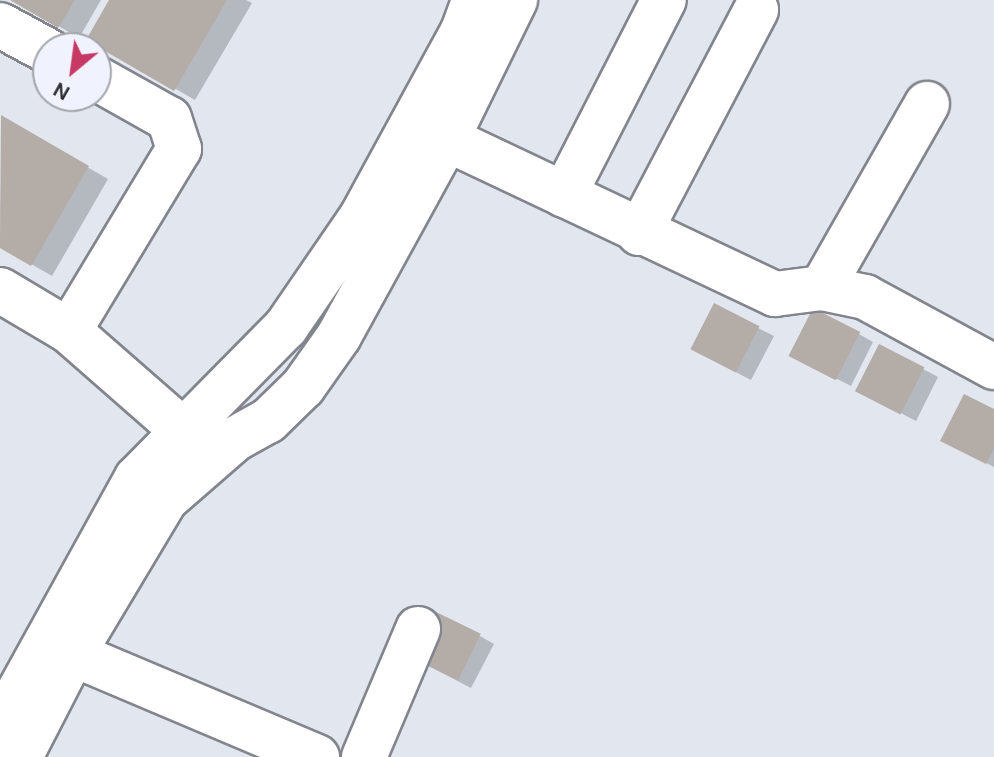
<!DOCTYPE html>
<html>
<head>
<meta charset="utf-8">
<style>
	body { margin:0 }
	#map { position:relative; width:994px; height:757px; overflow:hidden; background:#e2e6ef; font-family:Karla,sans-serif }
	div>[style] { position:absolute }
	.shadow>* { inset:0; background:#0003 }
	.building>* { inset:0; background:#b4aca6; transform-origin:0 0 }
	.roads { filter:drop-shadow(2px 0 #82858d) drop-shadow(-2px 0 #82858d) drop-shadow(0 2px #82858d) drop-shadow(0 -2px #82858d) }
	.minor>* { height:44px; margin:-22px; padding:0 22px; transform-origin:22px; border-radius:22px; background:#fff }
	span { translate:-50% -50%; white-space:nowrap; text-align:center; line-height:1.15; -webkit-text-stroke:6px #f0f3fd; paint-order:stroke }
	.north { position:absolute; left:32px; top:32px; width:80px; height:80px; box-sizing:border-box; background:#f0f3fd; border:2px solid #a2a5ac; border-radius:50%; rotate:209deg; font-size:22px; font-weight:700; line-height:32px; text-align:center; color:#2e2f33 }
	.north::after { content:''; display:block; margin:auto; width:28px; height:36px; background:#c73965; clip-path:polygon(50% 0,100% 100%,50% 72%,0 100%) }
</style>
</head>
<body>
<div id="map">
	<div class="shadow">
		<i style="clip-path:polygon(14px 0,101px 0,79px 38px)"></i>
		<i style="clip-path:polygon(112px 0,246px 0,252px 3px,195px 100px,89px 39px)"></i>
		<i style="clip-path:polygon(2px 118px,108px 179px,52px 276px,0 246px)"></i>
		<i style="clip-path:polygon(715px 306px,774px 336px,751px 380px,707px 357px)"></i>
		<i style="clip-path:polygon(859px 334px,873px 342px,851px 386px,806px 363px)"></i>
		<i style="clip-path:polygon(880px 346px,938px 377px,916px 421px,872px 398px)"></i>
		<i style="clip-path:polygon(994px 411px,994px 467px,957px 448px)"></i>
		<i style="clip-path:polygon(480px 636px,494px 644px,471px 688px,427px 665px)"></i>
	</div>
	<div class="building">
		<i style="clip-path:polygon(10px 0,75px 0,58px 28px)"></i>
		<i style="clip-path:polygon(109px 0,227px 0,174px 91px,86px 40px)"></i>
		<i style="clip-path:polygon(1px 115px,89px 166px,31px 266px,0 248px)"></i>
		<i style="left:714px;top:303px;width:51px;height:52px;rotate:27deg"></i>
		<i style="left:813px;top:308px;width:53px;height:54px;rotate:27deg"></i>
		<i style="left:879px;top:344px;width:51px;height:53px;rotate:27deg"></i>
		<i style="clip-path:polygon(964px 394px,994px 409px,994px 449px,986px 464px,940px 441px)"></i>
		<i style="left:434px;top:611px;width:52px;height:52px;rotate:26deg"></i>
	</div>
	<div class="roads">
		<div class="minor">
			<i style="left:0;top:25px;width:55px;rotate:28.4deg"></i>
			<i style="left:447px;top:139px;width:363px;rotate:25.3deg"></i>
			<i style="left:775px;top:294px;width:47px;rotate:-7.3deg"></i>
			<i style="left:822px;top:288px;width:44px;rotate:11.8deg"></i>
			<i style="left:865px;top:297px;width:147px;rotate:28.5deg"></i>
			<i style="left:564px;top:195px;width:219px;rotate:-62.9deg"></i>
			<i style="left:639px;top:233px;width:252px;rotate:-62.3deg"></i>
			<i style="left:822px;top:288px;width:212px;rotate:-60.3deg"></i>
			<i style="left:0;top:290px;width:80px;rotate:30.7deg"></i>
			<i style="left:69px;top:331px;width:149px;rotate:41.2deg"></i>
			<i style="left:69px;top:331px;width:213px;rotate:-58.9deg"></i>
			<i style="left:179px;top:149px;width:32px;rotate:-108deg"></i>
			<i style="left:169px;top:119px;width:84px;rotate:-150.7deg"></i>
			<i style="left:73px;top:654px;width:265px;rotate:22.9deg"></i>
			<i style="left:0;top:726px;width:283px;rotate:-61.1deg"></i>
			<i style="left:137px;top:478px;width:212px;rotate:-45.4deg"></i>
			<i style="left:286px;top:327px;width:132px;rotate:-55.5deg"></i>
			<i style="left:361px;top:218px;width:213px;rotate:-61.4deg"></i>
			<i style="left:463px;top:31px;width:33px;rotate:-70deg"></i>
			<i style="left:20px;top:757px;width:116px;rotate:-62.8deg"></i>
			<i style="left:73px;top:654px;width:179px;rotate:-59.1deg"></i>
			<i style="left:165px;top:500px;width:93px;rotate:-41.1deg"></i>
			<i style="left:235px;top:439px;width:38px;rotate:-29deg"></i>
			<i style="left:268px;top:421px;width:49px;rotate:-44.2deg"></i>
			<i style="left:303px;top:387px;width:62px;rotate:-54.8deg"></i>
			<i style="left:339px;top:336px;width:225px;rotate:-61.3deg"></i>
			<i style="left:447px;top:139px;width:155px;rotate:-63.9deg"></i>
			<i style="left:364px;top:757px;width:139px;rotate:-67.1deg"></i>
		</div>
	</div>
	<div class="north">N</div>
</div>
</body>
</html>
